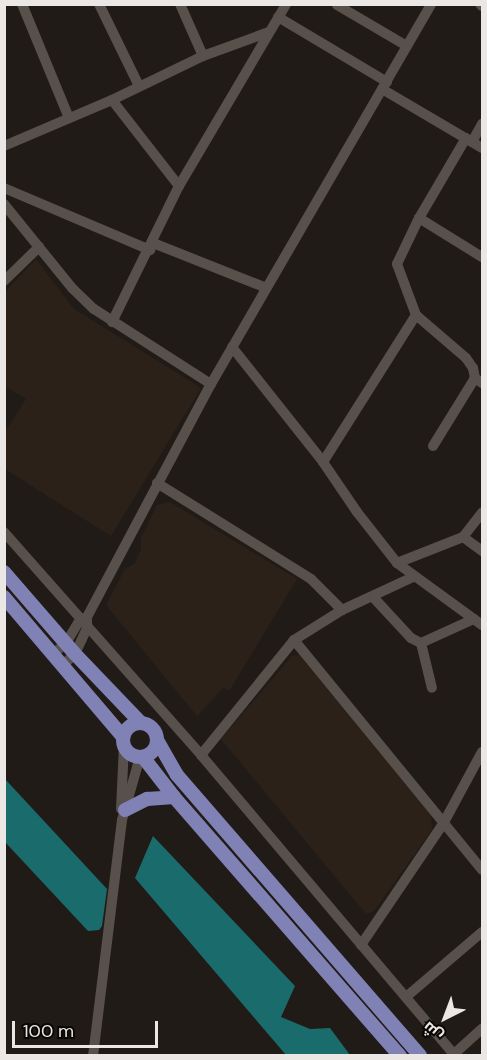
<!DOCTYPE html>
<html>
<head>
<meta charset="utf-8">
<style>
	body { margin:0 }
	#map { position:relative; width:487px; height:1060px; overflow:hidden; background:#211b17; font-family:"DM Sans",Cairo,sans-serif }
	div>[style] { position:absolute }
	.built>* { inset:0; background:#2c2119 }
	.water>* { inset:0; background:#1a6b6c }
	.minor>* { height:10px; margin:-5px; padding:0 5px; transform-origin:5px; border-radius:5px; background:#57504b }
	.major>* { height:14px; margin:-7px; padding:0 7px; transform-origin:7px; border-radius:7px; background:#8081b5 }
	.major>.ring { margin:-7px; padding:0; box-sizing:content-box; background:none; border:14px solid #8081b5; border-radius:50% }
	span { translate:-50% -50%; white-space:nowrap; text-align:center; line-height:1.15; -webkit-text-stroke:5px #090705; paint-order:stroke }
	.frame { position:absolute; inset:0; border:6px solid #ebe7e4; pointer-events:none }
	.north { position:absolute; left:415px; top:988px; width:60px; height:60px; -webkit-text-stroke:4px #090705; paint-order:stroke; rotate:222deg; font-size:16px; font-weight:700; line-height:24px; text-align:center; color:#ebe7e4 }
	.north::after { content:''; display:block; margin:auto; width:21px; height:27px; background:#ebe7e4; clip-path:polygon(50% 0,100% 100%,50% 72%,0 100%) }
	.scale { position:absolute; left:12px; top:1021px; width:146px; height:27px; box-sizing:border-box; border:3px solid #ebe7e4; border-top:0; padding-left:8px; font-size:18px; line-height:21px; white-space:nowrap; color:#ebe7e4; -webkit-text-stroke:4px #090705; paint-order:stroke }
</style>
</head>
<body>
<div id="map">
	<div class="built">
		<i style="clip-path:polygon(36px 259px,74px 309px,201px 388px,111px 536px,5px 469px,5px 432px,26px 399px,5px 386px,5px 292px)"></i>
		<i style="clip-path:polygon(170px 502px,297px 579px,229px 691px,223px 688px,197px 716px,106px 605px,125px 569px,135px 563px,141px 549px,141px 538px,157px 505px)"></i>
		<i style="clip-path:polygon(299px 655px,431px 815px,432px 830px,374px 911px,366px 914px,221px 739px,292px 656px)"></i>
	</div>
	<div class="water">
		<i style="clip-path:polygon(5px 779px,107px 889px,102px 926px,99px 930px,88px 931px,5px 842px)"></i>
		<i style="clip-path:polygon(153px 836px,295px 986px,281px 1017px,310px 1029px,330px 1028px,350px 1055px,286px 1055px,135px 878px)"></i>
	</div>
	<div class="minor">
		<i style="left:22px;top:4px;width:123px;rotate:67.6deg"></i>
		<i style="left:99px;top:4px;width:91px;rotate:64deg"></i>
		<i style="left:180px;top:4px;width:57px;rotate:66.1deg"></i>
		<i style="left:480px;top:4px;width:3px;rotate:45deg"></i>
		<i style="left:337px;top:5px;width:81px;rotate:30.4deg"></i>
		<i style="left:278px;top:17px;width:127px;rotate:30.8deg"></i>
		<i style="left:382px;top:89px;width:116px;rotate:30.5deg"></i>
		<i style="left:112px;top:100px;width:109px;rotate:52.1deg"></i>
		<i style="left:466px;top:138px;width:93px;rotate:120.4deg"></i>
		<i style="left:419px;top:218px;width:51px;rotate:115.6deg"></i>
		<i style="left:397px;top:264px;width:54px;rotate:69.6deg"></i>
		<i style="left:416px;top:315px;width:66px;rotate:40.7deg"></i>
		<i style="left:466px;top:358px;width:12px;rotate:55deg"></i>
		<i style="left:473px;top:368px;width:10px;rotate:79deg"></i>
		<i style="left:475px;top:378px;width:9px;rotate:36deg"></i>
		<i style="left:472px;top:142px;width:21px;rotate:-61deg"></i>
		<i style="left:4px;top:146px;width:117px;rotate:-23.1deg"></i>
		<i style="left:112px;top:100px;width:101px;rotate:-25.8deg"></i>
		<i style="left:203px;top:56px;width:70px;rotate:-20deg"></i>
		<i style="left:4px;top:188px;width:159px;rotate:23deg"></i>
		<i style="left:4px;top:204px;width:108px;rotate:51deg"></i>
		<i style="left:72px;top:288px;width:30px;rotate:44deg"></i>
		<i style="left:94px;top:309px;width:139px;rotate:32.7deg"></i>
		<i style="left:419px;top:218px;width:74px;rotate:31.8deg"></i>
		<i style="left:153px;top:243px;width:119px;rotate:21.6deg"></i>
		<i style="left:4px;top:281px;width:49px;rotate:-44.2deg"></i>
		<i style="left:112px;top:322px;width:152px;rotate:-63.8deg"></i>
		<i style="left:179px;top:186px;width:211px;rotate:-59.5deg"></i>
		<i style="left:232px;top:347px;width:147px;rotate:51.6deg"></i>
		<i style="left:323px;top:462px;width:60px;rotate:55.8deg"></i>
		<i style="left:357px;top:512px;width:65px;rotate:51.9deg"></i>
		<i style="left:397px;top:563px;width:105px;rotate:36.1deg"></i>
		<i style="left:433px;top:446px;width:80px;rotate:-58.3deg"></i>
		<i style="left:323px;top:462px;width:174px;rotate:-57.7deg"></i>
		<i style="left:157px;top:483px;width:181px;rotate:31.9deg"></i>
		<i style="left:311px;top:579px;width:44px;rotate:45deg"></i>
		<i style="left:4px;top:532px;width:298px;rotate:48.5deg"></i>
		<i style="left:201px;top:755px;width:394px;rotate:49.8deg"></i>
		<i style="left:463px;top:537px;width:24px;rotate:36deg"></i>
		<i style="left:397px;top:563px;width:71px;rotate:-21.5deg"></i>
		<i style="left:463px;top:537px;width:31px;rotate:-52deg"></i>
		<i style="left:413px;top:577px;width:78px;rotate:155.1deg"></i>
		<i style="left:342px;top:610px;width:57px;rotate:148deg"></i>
		<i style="left:294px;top:640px;width:297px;rotate:50.7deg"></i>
		<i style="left:373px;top:597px;width:56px;rotate:47.2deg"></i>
		<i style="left:411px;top:638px;width:11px;rotate:27deg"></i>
		<i style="left:421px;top:643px;width:58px;rotate:-24.4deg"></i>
		<i style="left:421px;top:643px;width:46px;rotate:76.3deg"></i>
		<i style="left:53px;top:654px;width:17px;rotate:-40deg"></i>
		<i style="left:66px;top:643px;width:27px;rotate:-59deg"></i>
		<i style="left:80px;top:620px;width:4px;rotate:-27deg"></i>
		<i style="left:63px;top:665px;width:16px;rotate:-43deg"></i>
		<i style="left:75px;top:654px;width:29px;rotate:-65deg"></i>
		<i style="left:87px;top:628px;width:11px;rotate:-90deg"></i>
		<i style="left:87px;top:617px;width:264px;rotate:-62deg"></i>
		<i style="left:211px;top:384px;width:439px;rotate:-59.9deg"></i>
		<i style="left:201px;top:755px;width:148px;rotate:-51deg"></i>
		<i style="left:121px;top:809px;width:63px;rotate:-87.3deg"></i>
		<i style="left:361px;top:945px;width:146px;rotate:-55.9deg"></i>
		<i style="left:443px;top:824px;width:82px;rotate:-61.6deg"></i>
		<i style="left:406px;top:997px;width:100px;rotate:-40.5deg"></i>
		<i style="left:454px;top:1054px;width:38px;rotate:-42deg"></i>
		<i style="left:93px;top:1056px;width:238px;rotate:-83deg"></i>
		<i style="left:122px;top:820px;width:66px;rotate:-74.1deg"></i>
	</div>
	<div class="major">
		<i style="left:4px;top:572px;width:108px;rotate:49.1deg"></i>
		<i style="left:75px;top:654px;width:95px;rotate:46.3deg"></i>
		<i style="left:4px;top:597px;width:184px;rotate:49.6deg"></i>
		<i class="ring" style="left:123px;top:723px;width:20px;height:20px"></i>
		<i style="left:157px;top:740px;width:40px;rotate:60.3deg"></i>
		<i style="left:177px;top:775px;width:371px;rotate:49.1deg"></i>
		<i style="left:143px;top:757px;width:51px;rotate:52.2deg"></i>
		<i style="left:174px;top:797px;width:344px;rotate:48.9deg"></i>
		<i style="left:125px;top:810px;width:25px;rotate:-27deg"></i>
		<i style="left:147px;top:799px;width:27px;rotate:-4deg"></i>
	</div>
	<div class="frame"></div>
	<div class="north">ش</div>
	<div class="scale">100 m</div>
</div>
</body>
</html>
